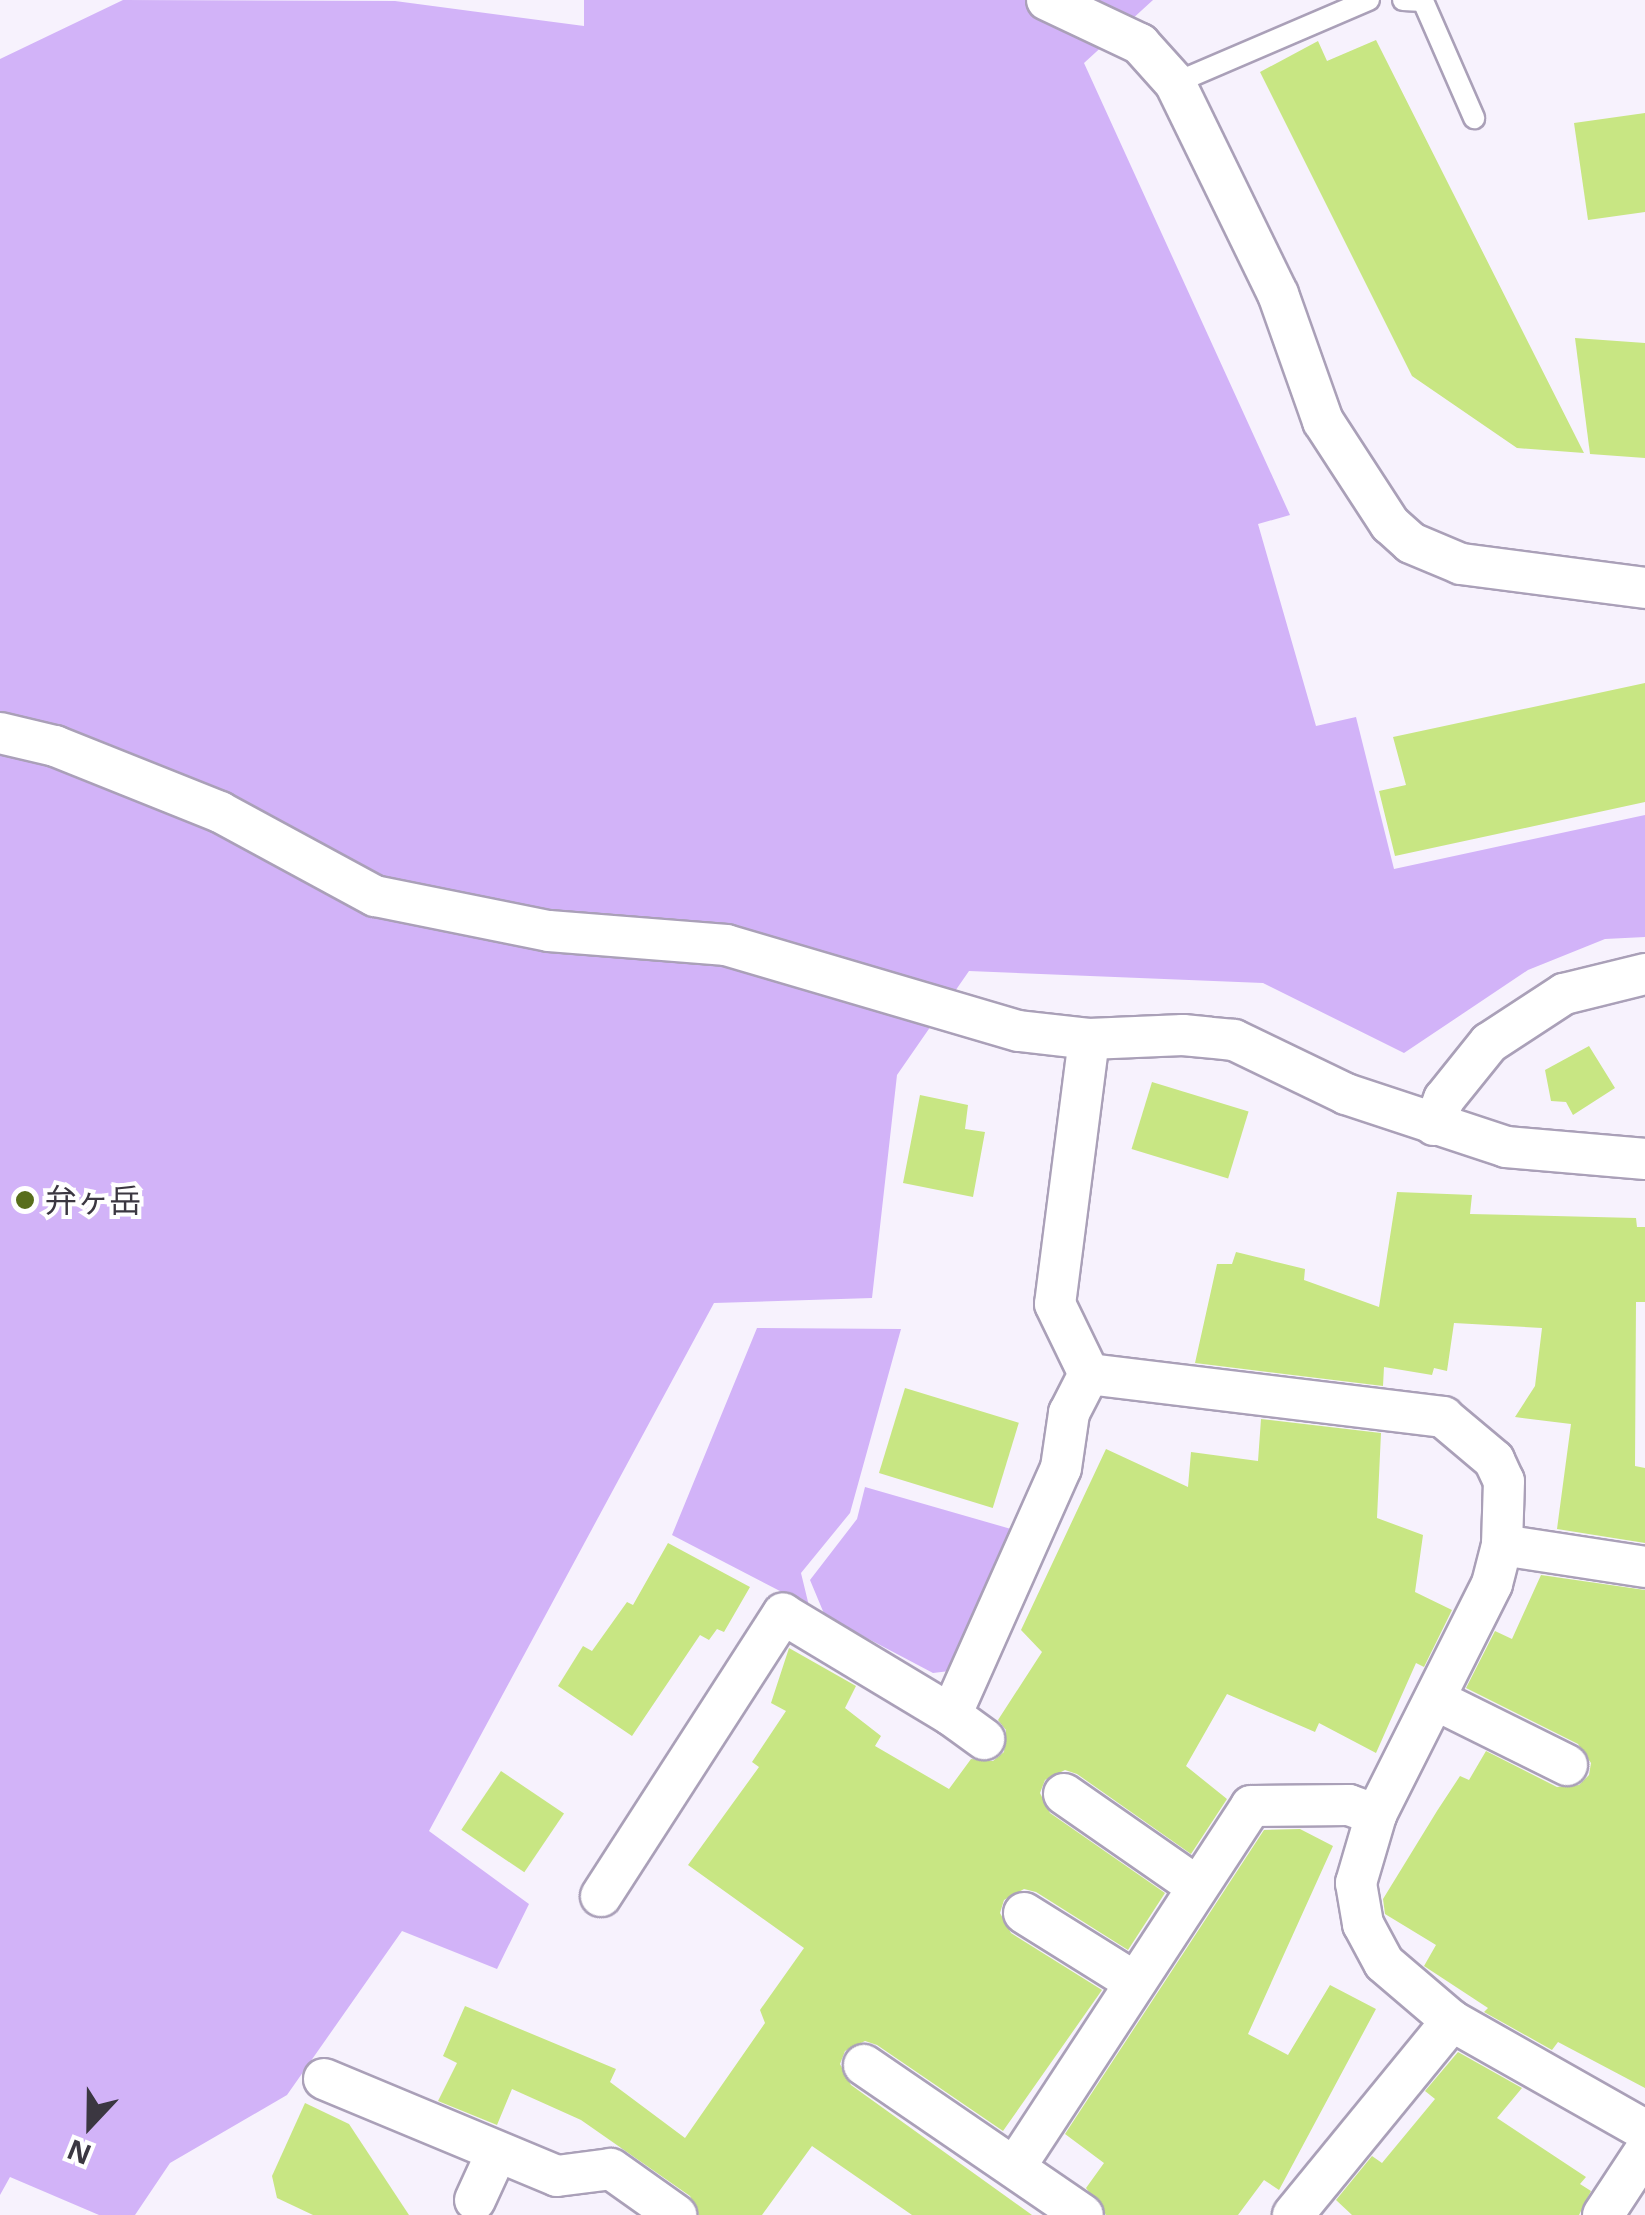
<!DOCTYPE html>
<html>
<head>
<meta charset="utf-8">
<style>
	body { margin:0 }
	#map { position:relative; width:1645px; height:2215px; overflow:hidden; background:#f7f2fd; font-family:"Open Sans","Noto Sans JP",sans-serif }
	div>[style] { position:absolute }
	.green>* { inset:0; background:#d2b3f8 }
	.building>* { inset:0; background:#c8e683; transform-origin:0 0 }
	.roads { filter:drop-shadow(2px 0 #aaa0b8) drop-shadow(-2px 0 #aaa0b8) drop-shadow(0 2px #aaa0b8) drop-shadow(0 -2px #aaa0b8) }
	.lane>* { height:20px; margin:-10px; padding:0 10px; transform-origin:10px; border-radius:10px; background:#fff }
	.street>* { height:40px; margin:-20px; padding:0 20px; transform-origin:20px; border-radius:20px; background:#fff }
	.dots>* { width:28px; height:28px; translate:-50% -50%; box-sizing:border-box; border:5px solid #fff; border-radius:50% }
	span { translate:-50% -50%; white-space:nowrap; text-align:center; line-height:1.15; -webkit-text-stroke:8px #fff; paint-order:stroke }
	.poi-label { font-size:32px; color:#3b3741 }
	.left { translate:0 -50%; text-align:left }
	.north { position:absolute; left:40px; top:2075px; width:100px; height:100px; -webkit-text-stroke:8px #fff; paint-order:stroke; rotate:202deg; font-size:28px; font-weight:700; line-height:40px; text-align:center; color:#3b3741 }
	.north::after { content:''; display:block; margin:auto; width:35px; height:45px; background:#3b3741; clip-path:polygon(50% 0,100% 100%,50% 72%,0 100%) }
</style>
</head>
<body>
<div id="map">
	<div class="green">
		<i style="clip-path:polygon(123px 0,395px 1px,584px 26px,584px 0,1153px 0,1084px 63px,1290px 515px,1258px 524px,1316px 726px,1356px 717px,1394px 869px,1645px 815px,1645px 937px,1605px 939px,1528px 970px,1404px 1053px,1263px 983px,969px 971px,897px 1075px,872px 1298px,714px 1303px,429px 1831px,529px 1904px,497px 1969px,402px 1931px,287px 2095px,170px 2163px,135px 2215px,99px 2215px,10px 2177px,0 2195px,0 59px)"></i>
		<i style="clip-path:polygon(757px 1328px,901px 1329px,850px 1513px,801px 1573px,809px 1606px,672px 1535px)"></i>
		<i style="clip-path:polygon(865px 1487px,1011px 1529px,958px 1670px,933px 1673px,825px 1616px,810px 1580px,857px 1519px)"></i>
	</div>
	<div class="building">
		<i style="clip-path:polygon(1376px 40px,1529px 344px,1584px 453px,1517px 448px,1412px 376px,1260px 72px,1318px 41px,1327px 61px)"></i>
		<i style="clip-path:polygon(1645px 113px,1645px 212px,1588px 220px,1574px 123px)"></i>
		<i style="clip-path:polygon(1575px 338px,1645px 343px,1645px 458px,1590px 454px)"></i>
		<i style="clip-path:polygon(1645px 683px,1645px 802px,1395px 856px,1379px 791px,1406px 785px,1393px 737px)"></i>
		<i style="clip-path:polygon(1589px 1046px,1615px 1088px,1573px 1115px,1566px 1102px,1551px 1101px,1545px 1070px)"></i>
		<i style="left:1152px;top:1082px;width:101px;height:70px;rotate:17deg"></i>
		<i style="clip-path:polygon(920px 1095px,968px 1105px,965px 1129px,985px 1132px,973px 1197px,903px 1183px)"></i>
		<i style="clip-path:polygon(1397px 1192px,1472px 1195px,1470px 1214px,1636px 1218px,1637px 1227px,1645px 1227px,1645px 1302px,1636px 1302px,1635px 1466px,1645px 1468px,1645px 1543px,1557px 1529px,1571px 1424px,1515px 1417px,1535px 1386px,1542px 1328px,1454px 1323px,1447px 1371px,1434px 1368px,1432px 1375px,1384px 1367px,1383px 1386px,1195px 1363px,1217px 1264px,1232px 1264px,1236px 1252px,1305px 1269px,1304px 1280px,1379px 1307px)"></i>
		<i style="left:905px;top:1388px;width:119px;height:89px;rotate:17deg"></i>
		<i style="clip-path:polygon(1261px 1419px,1381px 1433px,1377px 1518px,1423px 1535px,1415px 1592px,1452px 1610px,1424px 1667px,1416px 1663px,1376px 1753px,1319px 1723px,1315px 1732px,1227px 1694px,1186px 1766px,1227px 1799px,1191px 1854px,1077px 1774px,1065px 1770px,1045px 1780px,1040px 1793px,1050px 1813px,1165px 1893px,1128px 1950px,1036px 1892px,1024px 1889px,1004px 1900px,1000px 1913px,1011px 1933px,1102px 1990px,1003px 2131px,877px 2045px,865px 2041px,845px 2051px,840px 2064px,851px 2085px,1032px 2215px,912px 2215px,812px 2146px,762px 2215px,699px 2215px,690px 2196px,581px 2120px,512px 2089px,497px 2125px,438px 2101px,457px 2063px,443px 2056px,465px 2006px,616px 2069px,610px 2082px,685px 2138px,765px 2023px,760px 2010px,804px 1948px,688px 1865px,759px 1767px,752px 1762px,786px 1711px,771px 1703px,789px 1648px,856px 1686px,845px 1708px,881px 1736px,875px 1746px,949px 1789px,971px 1759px,993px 1761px,1004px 1752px,1006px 1730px,998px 1720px,1042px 1652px,1021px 1630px,1106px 1449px,1188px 1487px,1191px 1452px,1258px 1461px)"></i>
		<i style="clip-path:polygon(668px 1543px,750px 1587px,724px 1632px,717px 1629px,709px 1640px,700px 1635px,632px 1736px,558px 1686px,583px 1646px,592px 1651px,627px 1602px,633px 1605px)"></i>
		<i style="clip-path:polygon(1541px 1575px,1645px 1590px,1645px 2088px,1558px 2042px,1552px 2050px,1484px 2012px,1488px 2008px,1424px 1966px,1436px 1945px,1385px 1914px,1383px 1899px,1437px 1811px,1460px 1776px,1469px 1780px,1486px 1751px,1557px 1787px,1579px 1785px,1589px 1775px,1591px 1763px,1578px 1744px,1466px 1688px,1495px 1631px,1512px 1639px)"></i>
		<i style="left:501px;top:1771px;width:76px;height:71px;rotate:34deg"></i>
		<i style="clip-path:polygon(1300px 1829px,1333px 1846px,1248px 2034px,1288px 2055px,1330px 1985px,1376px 2009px,1279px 2190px,1264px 2180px,1238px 2215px,1106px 2215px,1086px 2188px,1104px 2163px,1065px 2134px,1264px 1830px)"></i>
		<i style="clip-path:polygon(1458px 2052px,1522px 2088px,1497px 2118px,1586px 2177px,1580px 2184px,1591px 2191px,1579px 2215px,1352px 2215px,1336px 2200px,1372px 2156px,1382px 2163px,1435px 2099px,1425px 2091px)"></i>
		<i style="clip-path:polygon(305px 2103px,349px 2124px,409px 2215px,313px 2215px,277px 2198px,272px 2176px)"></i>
	</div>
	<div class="roads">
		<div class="lane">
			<i style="left:1403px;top:0;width:20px;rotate:3deg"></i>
			<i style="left:1423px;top:1px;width:128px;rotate:66.4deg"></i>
			<i style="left:1175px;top:83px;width:211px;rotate:-23.2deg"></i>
		</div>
		<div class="street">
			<i style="left:1047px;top:0;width:103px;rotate:25.3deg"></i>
			<i style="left:1140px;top:44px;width:52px;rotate:48.1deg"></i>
			<i style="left:1175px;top:83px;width:235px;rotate:64deg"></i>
			<i style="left:1278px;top:294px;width:135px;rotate:70.5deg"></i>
			<i style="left:1323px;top:421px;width:123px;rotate:57deg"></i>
			<i style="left:1390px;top:524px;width:28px;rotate:42deg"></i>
			<i style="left:1411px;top:543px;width:54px;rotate:22.8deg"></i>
			<i style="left:1461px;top:564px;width:186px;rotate:7.4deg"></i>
			<i style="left:0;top:733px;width:57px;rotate:13.3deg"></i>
			<i style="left:55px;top:746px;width:178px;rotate:21.8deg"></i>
			<i style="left:220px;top:812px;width:176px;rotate:28.5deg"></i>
			<i style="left:375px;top:896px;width:177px;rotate:11.4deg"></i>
			<i style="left:549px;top:931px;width:178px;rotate:4.5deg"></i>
			<i style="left:726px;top:945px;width:305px;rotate:16.4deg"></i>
			<i style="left:1019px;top:1031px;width:70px;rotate:6.5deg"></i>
			<i style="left:1089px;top:1039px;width:94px;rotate:-2.4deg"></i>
			<i style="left:1183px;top:1035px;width:51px;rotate:5.6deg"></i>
			<i style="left:1234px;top:1040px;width:124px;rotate:25.7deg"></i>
			<i style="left:1346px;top:1094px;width:169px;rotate:18.3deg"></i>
			<i style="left:1506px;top:1147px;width:140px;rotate:4.9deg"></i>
			<i style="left:1089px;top:1039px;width:267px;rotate:97.3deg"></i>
			<i style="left:1055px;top:1304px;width:78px;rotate:64.1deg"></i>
			<i style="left:1089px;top:1374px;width:357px;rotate:6.9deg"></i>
			<i style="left:1443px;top:1417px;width:67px;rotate:40.1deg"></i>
			<i style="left:1494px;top:1460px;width:23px;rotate:65deg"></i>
			<i style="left:1504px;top:1481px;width:64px;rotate:91.8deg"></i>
			<i style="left:1502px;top:1545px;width:40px;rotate:104.4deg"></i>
			<i style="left:1492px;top:1584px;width:258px;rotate:116.7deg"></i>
			<i style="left:1376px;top:1815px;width:71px;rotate:106.4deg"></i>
			<i style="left:1356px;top:1883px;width:42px;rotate:80.3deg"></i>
			<i style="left:1363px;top:1924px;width:44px;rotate:61.7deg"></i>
			<i style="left:1384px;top:1963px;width:89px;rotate:40.5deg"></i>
			<i style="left:1452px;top:2021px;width:222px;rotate:29.5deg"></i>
			<i style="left:1434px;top:1125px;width:28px;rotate:-69deg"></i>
			<i style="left:1444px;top:1099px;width:72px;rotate:-51.2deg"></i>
			<i style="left:1489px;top:1043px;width:90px;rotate:-33.2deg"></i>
			<i style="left:1564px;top:994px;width:83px;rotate:-13.9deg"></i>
			<i style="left:1502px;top:1545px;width:145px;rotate:8.7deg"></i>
			<i style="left:1438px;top:1701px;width:144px;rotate:26.4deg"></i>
			<i style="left:951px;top:1715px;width:41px;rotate:36deg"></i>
			<i style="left:1064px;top:1794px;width:160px;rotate:34.8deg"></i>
			<i style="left:601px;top:1896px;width:336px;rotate:-57.2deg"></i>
			<i style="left:783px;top:1614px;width:196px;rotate:31deg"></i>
			<i style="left:951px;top:1715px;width:270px;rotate:-66deg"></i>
			<i style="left:1061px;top:1468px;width:56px;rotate:-81.7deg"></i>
			<i style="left:1069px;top:1413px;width:44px;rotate:-62.9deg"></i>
			<i style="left:1024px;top:1913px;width:128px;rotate:32deg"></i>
			<i style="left:864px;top:2065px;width:265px;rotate:34.4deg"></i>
			<i style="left:324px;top:2079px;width:252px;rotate:22.6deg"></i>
			<i style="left:557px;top:2176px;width:54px;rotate:-7.4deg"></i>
			<i style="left:611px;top:2169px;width:80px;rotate:35.3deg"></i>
			<i style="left:1015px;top:2167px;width:431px;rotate:-56.8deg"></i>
			<i style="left:1251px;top:1806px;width:98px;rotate:-0.6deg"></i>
			<i style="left:1349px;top:1805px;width:29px;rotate:20deg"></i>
			<i style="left:475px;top:2200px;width:53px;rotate:-65.4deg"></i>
			<i style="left:1293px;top:2215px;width:251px;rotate:-50.7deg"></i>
			<i style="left:1603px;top:2215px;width:77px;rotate:-56.7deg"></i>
		</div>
	</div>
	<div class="dots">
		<i style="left:25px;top:1200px;background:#586d1c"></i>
	</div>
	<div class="poi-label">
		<span class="left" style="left:45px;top:1200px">弁ヶ岳</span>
	</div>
	<div class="north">N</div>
</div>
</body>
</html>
